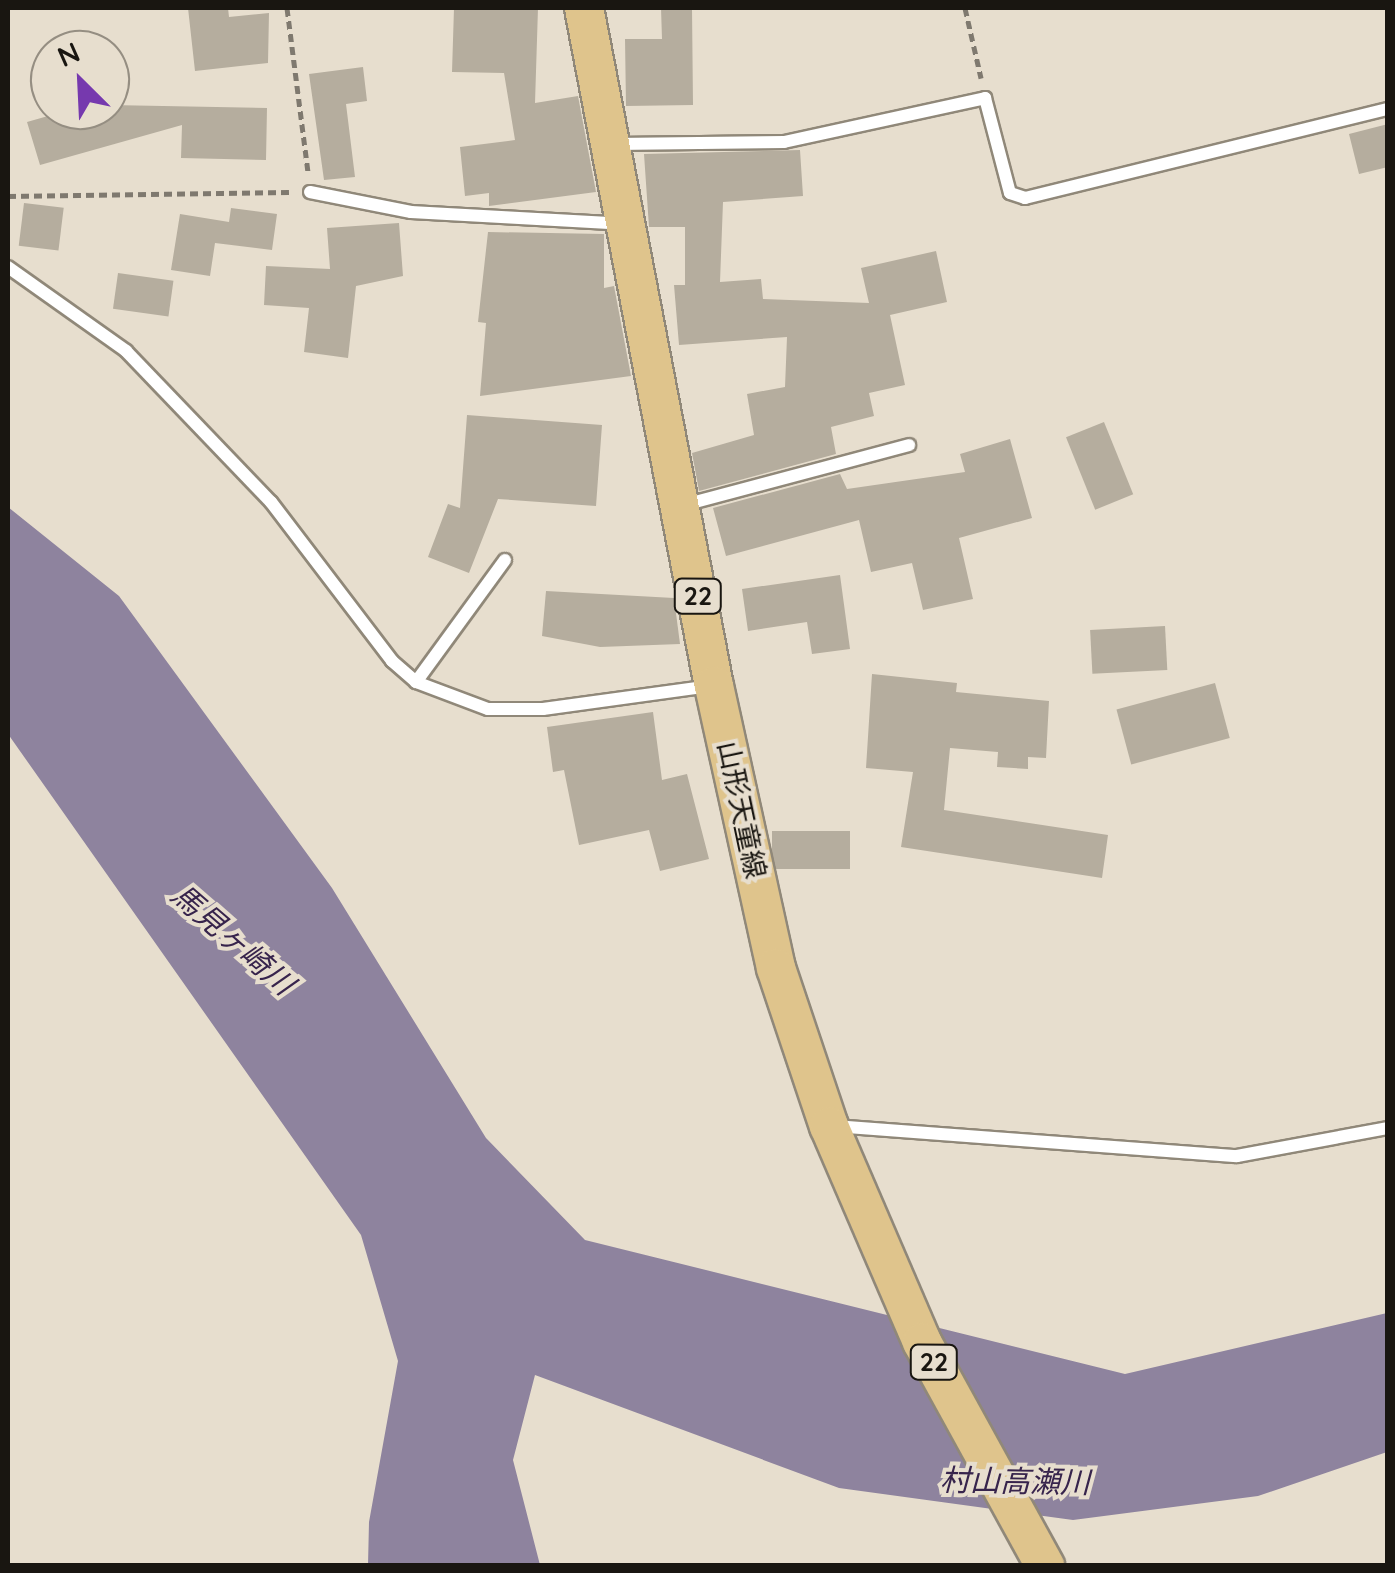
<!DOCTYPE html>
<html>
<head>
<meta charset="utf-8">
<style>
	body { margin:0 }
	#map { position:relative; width:1395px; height:1573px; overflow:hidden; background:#e7dece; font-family:Quicksand,"Noto Sans JP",sans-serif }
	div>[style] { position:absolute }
	.water>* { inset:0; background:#8e839e }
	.building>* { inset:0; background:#b5ad9e; transform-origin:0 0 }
	.path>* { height:5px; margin-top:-2.5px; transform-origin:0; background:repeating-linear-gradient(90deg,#7f796f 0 8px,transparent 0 13px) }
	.roads { filter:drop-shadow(2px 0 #908879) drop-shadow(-2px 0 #908879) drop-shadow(0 2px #908879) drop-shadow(0 -2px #908879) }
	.service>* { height:12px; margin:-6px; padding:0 6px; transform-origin:6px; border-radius:6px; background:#fff }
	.primary>* { height:38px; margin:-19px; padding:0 19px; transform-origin:19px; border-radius:19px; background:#dfc48c }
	span { translate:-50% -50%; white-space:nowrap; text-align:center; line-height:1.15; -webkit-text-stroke:8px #e7dece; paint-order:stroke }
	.shield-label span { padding:2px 8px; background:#e7dece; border:2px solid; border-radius:8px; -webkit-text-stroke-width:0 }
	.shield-label { font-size:25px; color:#191611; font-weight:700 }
	.street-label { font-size:28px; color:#191611 }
	.water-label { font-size:30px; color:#37244c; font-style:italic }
	.frame { position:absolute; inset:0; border:10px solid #191611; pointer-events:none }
	.north { position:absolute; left:30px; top:30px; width:100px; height:100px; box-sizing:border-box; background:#e7dece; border:2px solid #958e82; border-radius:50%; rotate:336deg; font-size:28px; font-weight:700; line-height:40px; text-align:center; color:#191611 }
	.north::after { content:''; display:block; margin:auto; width:35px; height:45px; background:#7639ae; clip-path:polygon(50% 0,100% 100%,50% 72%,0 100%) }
</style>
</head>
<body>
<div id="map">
	<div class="water">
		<i style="clip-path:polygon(8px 507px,119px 596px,332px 888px,486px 1138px,585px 1240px,1125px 1374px,1387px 1313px,1387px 1452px,1258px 1496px,1073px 1520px,839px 1488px,535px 1375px,513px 1460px,540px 1565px,368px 1565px,369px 1522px,398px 1361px,361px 1235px,8px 734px)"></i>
	</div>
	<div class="building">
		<i style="clip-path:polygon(188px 8px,228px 8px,229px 17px,269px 13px,268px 63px,195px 71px)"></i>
		<i style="clip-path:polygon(454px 8px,538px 8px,535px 103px,578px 96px,596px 192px,489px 206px,489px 193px,465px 196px,460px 147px,515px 140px,504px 73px,452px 72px)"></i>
		<i style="clip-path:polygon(661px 8px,692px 8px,693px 105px,626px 106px,625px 39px,662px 39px)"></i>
		<i style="clip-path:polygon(363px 67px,367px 101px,346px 104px,355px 177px,324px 180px,309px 74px)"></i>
		<i style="clip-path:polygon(110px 105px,267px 108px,266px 160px,181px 158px,182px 125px,40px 165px,27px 122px,69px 110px,110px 110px)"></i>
		<i style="clip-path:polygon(1388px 124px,1388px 167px,1359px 174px,1349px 134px)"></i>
		<i style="clip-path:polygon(800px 150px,803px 196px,723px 202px,720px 282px,761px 279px,763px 299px,869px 303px,861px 268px,936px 251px,947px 302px,890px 315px,905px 385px,869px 393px,874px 416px,831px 427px,836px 454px,699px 491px,692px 453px,754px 435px,747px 394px,785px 387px,787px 337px,679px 345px,674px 285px,685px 285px,685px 227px,649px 227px,644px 154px)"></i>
		<i style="left:24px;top:203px;width:40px;height:43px;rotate:7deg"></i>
		<i style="clip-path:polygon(231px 208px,277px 214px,272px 250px,215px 243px,210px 276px,171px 270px,180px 214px,229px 222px)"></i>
		<i style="clip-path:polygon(399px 223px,403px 276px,356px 286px,348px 358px,304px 352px,309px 308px,264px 305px,266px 266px,330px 269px,327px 228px)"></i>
		<i style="clip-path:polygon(488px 232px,604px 234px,604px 288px,614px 286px,631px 376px,480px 396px,486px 323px,478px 322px)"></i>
		<i style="left:118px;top:273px;width:56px;height:36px;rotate:8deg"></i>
		<i style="clip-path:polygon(467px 415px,602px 425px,596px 506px,498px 499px,469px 573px,428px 557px,448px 504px,460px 508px)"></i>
		<i style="left:1104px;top:422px;width:78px;height:41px;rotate:68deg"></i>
		<i style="clip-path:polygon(1010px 439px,1032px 518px,959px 538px,973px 599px,923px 610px,912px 563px,871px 572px,859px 520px,726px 556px,713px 508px,840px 474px,847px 489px,965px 472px,960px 454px)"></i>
		<i style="clip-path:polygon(840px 575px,850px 649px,812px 654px,807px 622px,748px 631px,742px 589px)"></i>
		<i style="clip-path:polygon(546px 591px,674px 598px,680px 644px,600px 647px,542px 636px)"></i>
		<i style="left:1165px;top:626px;width:44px;height:75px;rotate:87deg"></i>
		<i style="clip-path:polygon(872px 674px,957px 683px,956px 692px,1049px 701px,1046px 758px,1028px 757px,1028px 769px,997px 767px,998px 752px,950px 748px,944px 810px,1108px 835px,1102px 878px,901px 847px,913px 772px,866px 768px)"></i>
		<i style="left:1215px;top:683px;width:57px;height:102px;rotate:75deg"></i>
		<i style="clip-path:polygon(653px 712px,662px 780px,687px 774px,709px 859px,660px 871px,649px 830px,579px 845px,564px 770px,553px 772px,547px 727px)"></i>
		<i style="left:772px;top:831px;width:78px;height:38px"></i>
	</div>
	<div class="path">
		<i style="left:287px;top:8px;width:165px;rotate:82.7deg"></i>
		<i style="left:965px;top:8px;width:72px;rotate:77.1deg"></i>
		<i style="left:8px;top:196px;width:281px;rotate:-0.8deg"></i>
	</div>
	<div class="roads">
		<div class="service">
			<i style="left:615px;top:144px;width:169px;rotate:-0.7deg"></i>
			<i style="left:784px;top:142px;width:206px;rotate:-12.3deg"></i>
			<i style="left:985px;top:98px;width:98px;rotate:75.3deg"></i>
			<i style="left:1010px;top:193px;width:16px;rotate:18deg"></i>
			<i style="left:1025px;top:198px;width:374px;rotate:-13.8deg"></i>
			<i style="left:310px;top:192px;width:103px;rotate:11.2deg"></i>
			<i style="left:411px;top:212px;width:212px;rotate:3.2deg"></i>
			<i style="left:8px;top:267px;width:145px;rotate:35.4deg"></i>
			<i style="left:126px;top:351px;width:209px;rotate:46.2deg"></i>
			<i style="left:271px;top:502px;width:200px;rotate:52.7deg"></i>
			<i style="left:392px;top:661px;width:32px;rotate:41deg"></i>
			<i style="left:416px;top:682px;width:77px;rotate:20.6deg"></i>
			<i style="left:488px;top:709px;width:55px"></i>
			<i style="left:543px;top:709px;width:170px;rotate:-7.8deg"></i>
			<i style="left:684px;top:505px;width:233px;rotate:-14.9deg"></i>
			<i style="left:416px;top:682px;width:151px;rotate:-53.9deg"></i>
			<i style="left:834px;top:1126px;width:404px;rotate:4.3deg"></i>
			<i style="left:1237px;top:1156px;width:154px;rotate:-10.5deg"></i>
		</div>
		<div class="primary">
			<i style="left:584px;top:8px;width:690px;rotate:79.15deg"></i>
			<i style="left:714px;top:686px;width:289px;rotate:77.6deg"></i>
			<i style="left:776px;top:968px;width:167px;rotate:71.5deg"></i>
			<i style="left:829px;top:1126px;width:235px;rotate:66.7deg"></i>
			<i style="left:922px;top:1342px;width:256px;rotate:61.2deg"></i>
		</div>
	</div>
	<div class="shield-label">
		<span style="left:698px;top:596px">22</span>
		<span style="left:934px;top:1362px">22</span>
	</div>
	<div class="street-label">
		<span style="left:742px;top:810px;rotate:78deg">山形天童線</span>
	</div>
	<div class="water-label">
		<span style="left:233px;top:939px;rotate:41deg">馬見ヶ崎川</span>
		<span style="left:1015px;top:1481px;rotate:1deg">村山高瀬川</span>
	</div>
	<div class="frame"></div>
	<div class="north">N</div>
</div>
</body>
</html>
